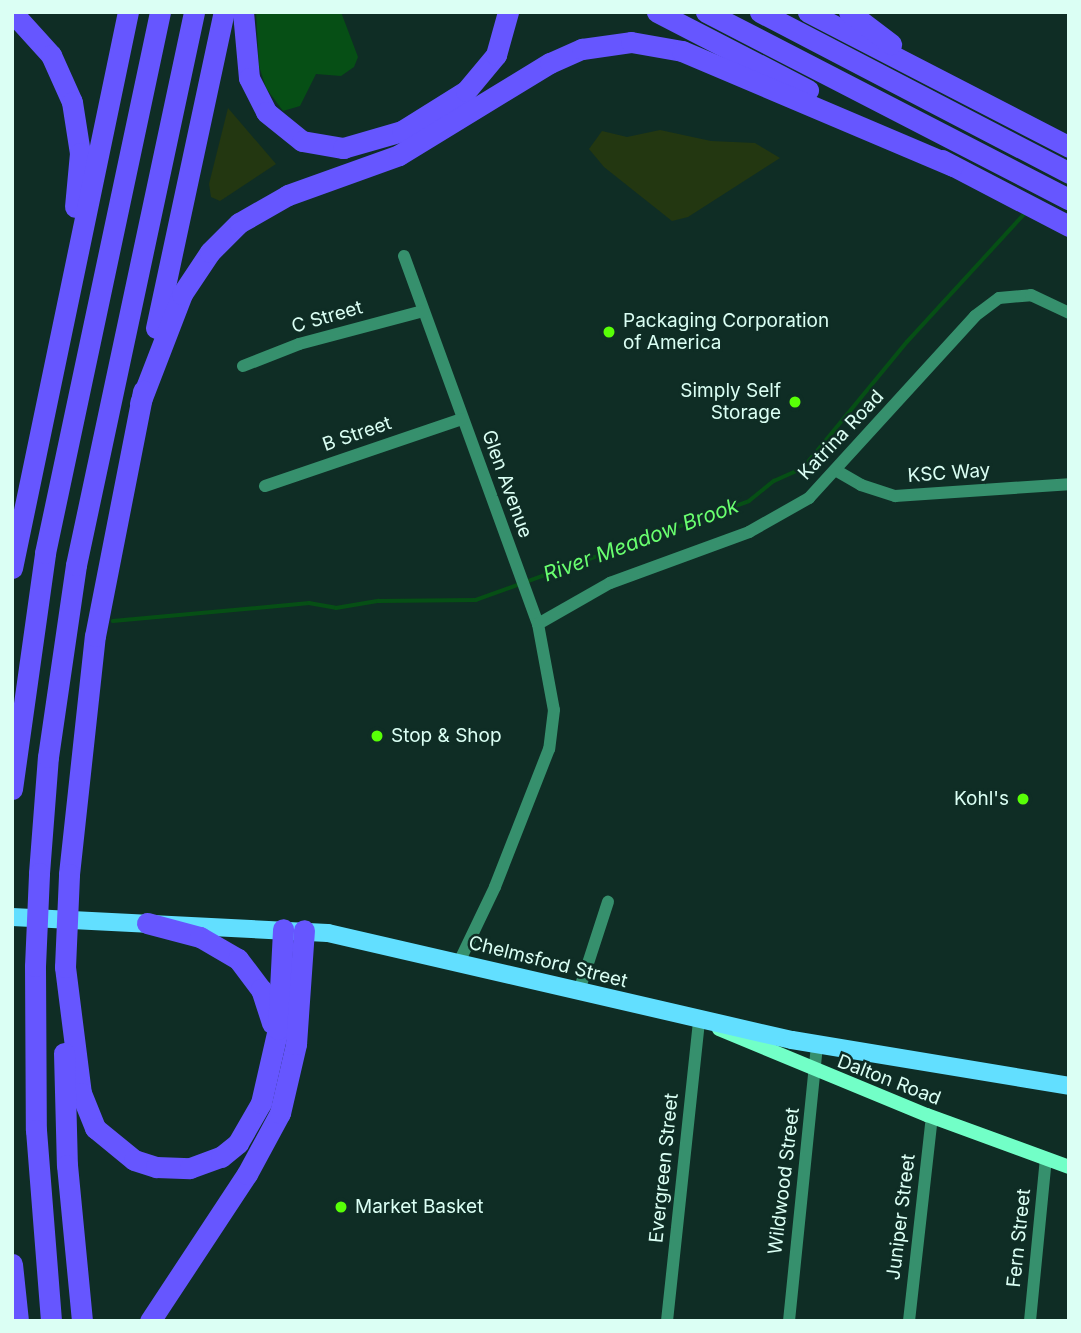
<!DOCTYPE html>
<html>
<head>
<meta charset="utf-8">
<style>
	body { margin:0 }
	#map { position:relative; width:1081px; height:1333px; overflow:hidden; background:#0f2d25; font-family:Inter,sans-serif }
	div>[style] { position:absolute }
	.green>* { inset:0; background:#233711 }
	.water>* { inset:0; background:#064f15 }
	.stream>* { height:3.5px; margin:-1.75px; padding:0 1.75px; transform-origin:1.75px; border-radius:1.75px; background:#064f15 }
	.street>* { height:12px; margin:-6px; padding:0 6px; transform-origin:6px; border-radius:6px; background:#36906d }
	.secondary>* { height:14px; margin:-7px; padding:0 7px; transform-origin:7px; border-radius:7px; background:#72ffc7 }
	.primary>* { height:18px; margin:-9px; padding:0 9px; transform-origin:9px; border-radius:9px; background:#62dfff }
	.highway>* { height:21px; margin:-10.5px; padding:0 10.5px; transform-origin:10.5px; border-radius:10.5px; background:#6656ff }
	.highway-bridge>* { height:21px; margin:-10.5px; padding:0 10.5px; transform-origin:10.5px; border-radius:10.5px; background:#6656ff }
	.dots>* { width:19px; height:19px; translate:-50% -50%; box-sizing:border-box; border:4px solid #0f2d25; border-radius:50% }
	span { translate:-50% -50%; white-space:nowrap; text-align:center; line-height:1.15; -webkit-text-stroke:5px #0f2d25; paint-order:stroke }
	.street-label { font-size:19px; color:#dbfff4 }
	.poi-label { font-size:19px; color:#dbfff4 }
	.left { translate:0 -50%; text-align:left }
	.right { translate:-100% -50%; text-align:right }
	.water-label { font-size:21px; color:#69ff6f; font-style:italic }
	.frame { position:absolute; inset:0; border:14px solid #dbfff4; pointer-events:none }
</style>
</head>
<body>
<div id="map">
	<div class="green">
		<i style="clip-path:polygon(228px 108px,276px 164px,220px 201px,211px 197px,209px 184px)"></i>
		<i style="clip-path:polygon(660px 130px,711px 141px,755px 143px,780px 158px,688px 217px,672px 221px,604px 167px,589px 149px,602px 131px,627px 137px)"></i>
	</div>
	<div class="water">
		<i style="clip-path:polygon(256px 12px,341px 12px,358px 57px,354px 67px,341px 76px,316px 74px,300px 106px,283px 111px,266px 88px,259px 66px)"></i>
	</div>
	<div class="stream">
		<i style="left:113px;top:621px;width:197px;rotate:-5.2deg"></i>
		<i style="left:309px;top:603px;width:27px;rotate:10deg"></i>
		<i style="left:336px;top:608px;width:43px;rotate:-9.5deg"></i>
		<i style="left:378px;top:601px;width:98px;rotate:-0.6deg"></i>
		<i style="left:476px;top:600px;width:290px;rotate:-19.9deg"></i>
		<i style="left:749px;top:501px;width:32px;rotate:-39deg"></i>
		<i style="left:774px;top:481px;width:32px;rotate:-24deg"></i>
		<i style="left:803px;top:468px;width:163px;rotate:-50.5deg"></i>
		<i style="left:907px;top:342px;width:178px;rotate:-47.5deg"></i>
	</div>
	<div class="street">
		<i style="left:404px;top:256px;width:392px;rotate:70deg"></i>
		<i style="left:538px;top:624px;width:87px;rotate:79.5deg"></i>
		<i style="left:554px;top:710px;width:39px;rotate:97deg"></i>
		<i style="left:549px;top:749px;width:148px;rotate:111.4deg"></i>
		<i style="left:495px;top:887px;width:83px;rotate:115.6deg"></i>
		<i style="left:243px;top:366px;width:60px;rotate:-21.4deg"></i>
		<i style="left:299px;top:344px;width:128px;rotate:-14.9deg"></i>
		<i style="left:837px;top:471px;width:28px;rotate:30deg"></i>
		<i style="left:861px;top:485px;width:36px;rotate:18deg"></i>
		<i style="left:895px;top:496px;width:174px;rotate:-3.9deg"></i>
		<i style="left:265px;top:486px;width:208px;rotate:-18.8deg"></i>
		<i style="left:538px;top:624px;width:83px;rotate:-29.7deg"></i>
		<i style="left:610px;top:583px;width:148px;rotate:-20.1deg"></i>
		<i style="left:749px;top:532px;width:69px;rotate:-29.5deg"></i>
		<i style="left:809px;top:498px;width:246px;rotate:-47.6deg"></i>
		<i style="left:975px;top:316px;width:30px;rotate:-37deg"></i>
		<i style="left:999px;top:298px;width:32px;rotate:-5deg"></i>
		<i style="left:1031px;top:295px;width:42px;rotate:25.3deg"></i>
		<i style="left:579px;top:991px;width:94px;rotate:-72deg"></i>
		<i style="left:667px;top:1321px;width:303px;rotate:-83.9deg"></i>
		<i style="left:789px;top:1321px;width:277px;rotate:-84.2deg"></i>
		<i style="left:909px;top:1321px;width:205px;rotate:-83.6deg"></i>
		<i style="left:1030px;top:1321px;width:163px;rotate:-84.4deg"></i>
	</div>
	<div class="secondary">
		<i style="left:719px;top:1029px;width:225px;rotate:22.5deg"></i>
		<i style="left:927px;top:1115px;width:151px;rotate:20.1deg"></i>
	</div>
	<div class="primary">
		<i style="left:12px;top:917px;width:316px;rotate:2.9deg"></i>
		<i style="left:328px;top:933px;width:476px;rotate:13deg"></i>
		<i style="left:792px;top:1040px;width:281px;rotate:9.4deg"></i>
	</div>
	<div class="highway">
		<i style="left:12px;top:12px;width:58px;rotate:47.8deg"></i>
		<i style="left:51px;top:55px;width:51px;rotate:65.9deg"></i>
		<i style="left:72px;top:102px;width:52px;rotate:81.1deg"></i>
		<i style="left:80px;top:153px;width:54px;rotate:95.3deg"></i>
		<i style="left:243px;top:12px;width:66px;rotate:84.8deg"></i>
		<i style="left:249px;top:78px;width:38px;rotate:63deg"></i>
		<i style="left:266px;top:112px;width:46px;rotate:38.9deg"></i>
		<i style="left:302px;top:141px;width:42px;rotate:9.7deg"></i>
		<i style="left:343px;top:148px;width:61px;rotate:-16.1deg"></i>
		<i style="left:402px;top:131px;width:75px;rotate:-32deg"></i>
		<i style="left:466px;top:91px;width:47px;rotate:-50.2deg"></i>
		<i style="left:496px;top:55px;width:45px;rotate:-74.4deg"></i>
		<i style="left:657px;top:12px;width:170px;rotate:27.3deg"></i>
		<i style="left:706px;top:12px;width:408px;rotate:27.3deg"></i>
		<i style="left:760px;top:12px;width:348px;rotate:27.5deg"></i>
		<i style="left:808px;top:12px;width:294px;rotate:27.3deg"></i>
		<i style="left:849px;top:12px;width:53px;rotate:37.3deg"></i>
		<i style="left:942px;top:160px;width:143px;rotate:27.5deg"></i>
		<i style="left:156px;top:328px;width:323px;rotate:-77.9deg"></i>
		<i style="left:140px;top:403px;width:117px;rotate:-68.9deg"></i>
		<i style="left:182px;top:294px;width:50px;rotate:-56.3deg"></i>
		<i style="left:210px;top:252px;width:41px;rotate:-45deg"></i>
		<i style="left:239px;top:223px;width:56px;rotate:-29.7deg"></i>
		<i style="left:288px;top:195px;width:118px;rotate:-19.8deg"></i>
		<i style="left:399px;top:155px;width:177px;rotate:-31.4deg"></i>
		<i style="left:550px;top:63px;width:35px;rotate:-24deg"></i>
		<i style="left:582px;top:49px;width:49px;rotate:-8.1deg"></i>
		<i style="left:631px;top:42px;width:52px;rotate:10deg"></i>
		<i style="left:682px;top:51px;width:294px;rotate:23deg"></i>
		<i style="left:12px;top:568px;width:568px;rotate:-78.22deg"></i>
		<i style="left:12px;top:789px;width:238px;rotate:-82deg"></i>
		<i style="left:45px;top:553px;width:553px;rotate:-78deg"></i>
		<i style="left:39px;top:873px;width:116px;rotate:-85.6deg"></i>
		<i style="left:48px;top:757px;width:194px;rotate:-81.7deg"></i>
		<i style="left:76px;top:565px;width:565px;rotate:-77.95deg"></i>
		<i style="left:69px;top:874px;width:239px;rotate:-83.8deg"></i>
		<i style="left:95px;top:636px;width:250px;rotate:-78.9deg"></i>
		<i style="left:147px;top:923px;width:55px;rotate:14.8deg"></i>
		<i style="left:200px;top:937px;width:44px;rotate:30.1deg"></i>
		<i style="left:238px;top:959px;width:38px;rotate:53deg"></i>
		<i style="left:261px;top:989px;width:36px;rotate:72deg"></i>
		<i style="left:35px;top:966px;width:164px;rotate:89.7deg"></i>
		<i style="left:36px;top:1130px;width:192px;rotate:85.5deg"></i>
		<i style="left:65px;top:967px;width:127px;rotate:82.8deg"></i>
		<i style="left:81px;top:1093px;width:38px;rotate:68deg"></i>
		<i style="left:95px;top:1128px;width:50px;rotate:39.4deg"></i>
		<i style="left:134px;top:1160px;width:23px;rotate:18deg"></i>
		<i style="left:156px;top:1167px;width:34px;rotate:2deg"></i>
		<i style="left:190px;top:1168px;width:33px;rotate:-20deg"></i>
		<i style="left:221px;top:1157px;width:22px;rotate:-39deg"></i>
		<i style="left:238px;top:1143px;width:46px;rotate:-60.1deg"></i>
		<i style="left:261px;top:1103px;width:76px;rotate:-77.1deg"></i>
		<i style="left:278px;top:1029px;width:100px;rotate:-87.1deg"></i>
		<i style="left:64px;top:1053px;width:112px;rotate:88.5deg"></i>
		<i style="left:67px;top:1165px;width:157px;rotate:84.5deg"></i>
		<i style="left:12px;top:1264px;width:57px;rotate:84deg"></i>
		<i style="left:150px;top:1321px;width:176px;rotate:-56.6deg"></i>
		<i style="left:247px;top:1174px;width:69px;rotate:-61.6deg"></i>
		<i style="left:280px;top:1113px;width:71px;rotate:-76.9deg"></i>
		<i style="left:296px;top:1044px;width:114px;rotate:-86deg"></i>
	</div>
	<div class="highway-bridge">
		<i style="left:35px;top:966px;width:93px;rotate:-87.5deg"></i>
		<i style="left:65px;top:967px;width:93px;rotate:-87.5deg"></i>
	</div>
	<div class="dots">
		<i style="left:609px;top:332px;background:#58ff07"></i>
		<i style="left:795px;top:402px;background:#58ff07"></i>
		<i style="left:377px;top:736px;background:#58ff07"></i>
		<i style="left:1023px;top:799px;background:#58ff07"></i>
		<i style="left:341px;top:1207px;background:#58ff07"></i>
	</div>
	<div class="street-label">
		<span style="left:327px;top:317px;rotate:-16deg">C Street</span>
		<span style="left:357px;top:434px;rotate:-19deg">B Street</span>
		<span style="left:841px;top:435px;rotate:-47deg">Katrina Road</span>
		<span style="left:949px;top:473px;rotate:-4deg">KSC Way</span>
		<span style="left:507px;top:484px;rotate:70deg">Glen Avenue</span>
		<span style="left:548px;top:962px;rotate:14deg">Chelmsford Street</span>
		<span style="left:889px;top:1080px;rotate:21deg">Dalton Road</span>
		<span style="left:664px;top:1168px;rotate:-84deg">Evergreen Street</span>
		<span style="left:784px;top:1181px;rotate:-83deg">Wildwood Street</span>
		<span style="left:901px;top:1217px;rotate:-83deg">Juniper Street</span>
		<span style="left:1019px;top:1238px;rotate:-84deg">Fern Street</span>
	</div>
	<div class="poi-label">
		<span class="left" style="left:623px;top:332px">Packaging Corporation<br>of America</span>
		<span class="right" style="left:781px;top:402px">Simply Self<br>Storage</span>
		<span class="left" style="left:391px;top:736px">Stop &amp; Shop</span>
		<span class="right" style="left:1009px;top:799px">Kohl's</span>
		<span class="left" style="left:355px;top:1207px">Market Basket</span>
	</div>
	<div class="water-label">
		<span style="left:641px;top:540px;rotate:-20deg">River Meadow Brook</span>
	</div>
	<div class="frame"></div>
</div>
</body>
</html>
